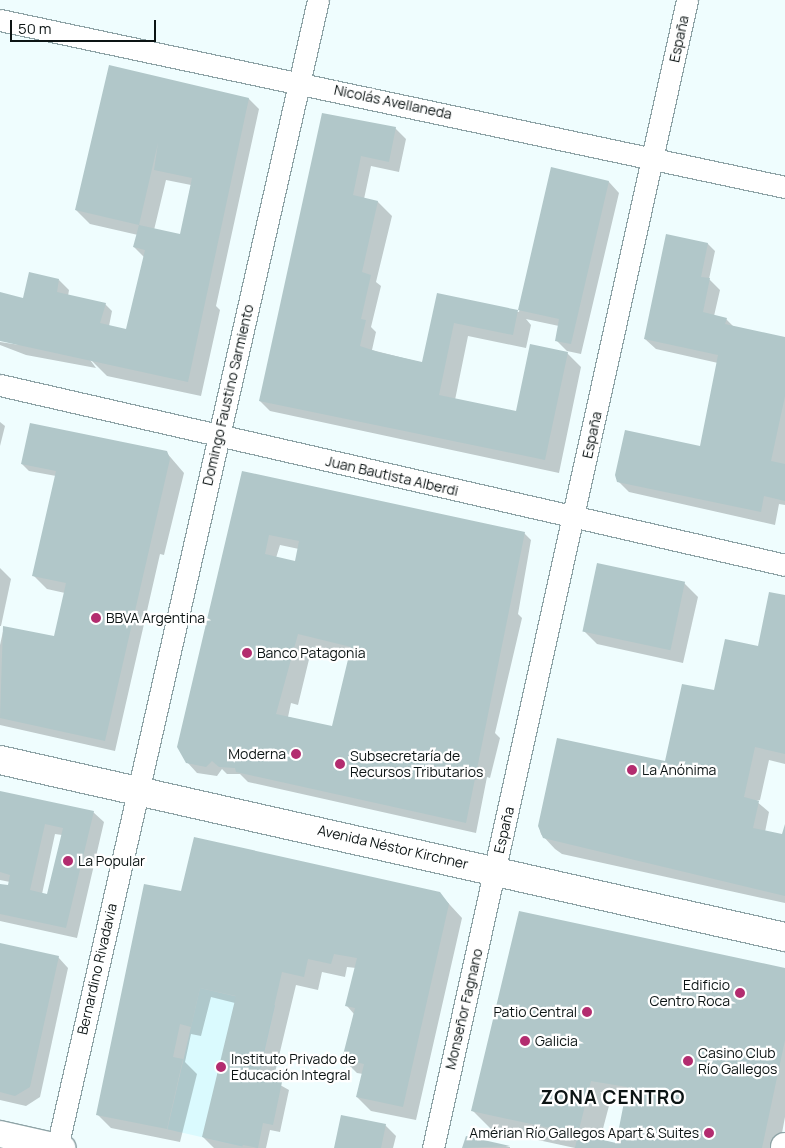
<!DOCTYPE html>
<html>
<head>
<meta charset="utf-8">
<style>
	body { margin:0 }
	#map { position:relative; width:785px; height:1148px; overflow:hidden; background:#effdfe; font-family:Manrope,sans-serif }
	div>[style] { position:absolute }
	.built>* { inset:0; background:#dafafe; transform-origin:0 0 }
	.shadow>* { inset:0; background:#0003 }
	.building>* { inset:0; background:#b1c7c9; transform-origin:0 0 }
	.roads { filter:drop-shadow(1px 0 #8ea3a6) drop-shadow(-1px 0 #8ea3a6) drop-shadow(0 1px #8ea3a6) drop-shadow(0 -1px #8ea3a6) }
	.minor>* { height:21px; margin:-10.5px; padding:0 10.5px; transform-origin:10.5px; border-radius:10.5px; background:#fff }
	.tertiary>* { height:26px; margin:-13px; padding:0 13px; transform-origin:13px; border-radius:13px; background:#fff }
	.secondary>* { height:28px; margin:-14px; padding:0 14px; transform-origin:14px; border-radius:14px; background:#fff }
	.primary>* { height:28px; margin:-14px; padding:0 14px; transform-origin:14px; border-radius:14px; background:#fff }
	.dots>* { width:14px; height:14px; translate:-50% -50%; box-sizing:border-box; border:2px solid #fff; border-radius:50% }
	span { translate:-50% -50%; white-space:nowrap; text-align:center; line-height:1.15; -webkit-text-stroke:4.5px #fff; paint-order:stroke }
	.street-label { font-size:14px; color:#0c1414 }
	.poi-label { font-size:14px; color:#0c1414 }
	.left { translate:0 -50%; text-align:left }
	.right { translate:-100% -50%; text-align:right }
	.district-label { font-size:19px; color:#0c1414; font-weight:700; letter-spacing:1px }
	.scale { position:absolute; left:10px; top:20px; width:146px; height:22px; box-sizing:border-box; border:2px solid #0c1414; border-top:0; padding-left:6px; font-size:15px; line-height:18px; white-space:nowrap; color:#0c1414; -webkit-text-stroke:4px #fff; paint-order:stroke }
</style>
</head>
<body>
<div id="map">
	<div class="built">
		<i style="left:200px;top:988px;width:77px;height:145px;rotate:13deg"></i>
	</div>
	<div class="shadow">
		<i style="clip-path:polygon(evenodd,110px 66px,249px 99px,259px 109px,216px 306px,220px 310px,201px 396px,107px 376px,88px 357px,96px 368px,26px 355px,0 345px,0 342px,20px 345px,0 340px,0 294px,24px 299px,59px 280px,69px 290px,68px 296px,105px 304px,112px 311px,109px 326px,127px 330px,144px 257px,134px 247px,138px 235px,90px 224px,76px 210px,110px 66px,166px 180px,191px 185px,181px 235px,154px 230px,166px 180px)"></i>
		<i style="clip-path:polygon(395px 128px,406px 139px,399px 172px,371px 166px,364px 199px,378px 202px,392px 216px,376px 282px,381px 286px,371px 327px,376px 332px,372px 350px,423px 363px,438px 295px,519px 312px,552px 168px,609px 182px,619px 193px,581px 354px,567px 351px,556px 340px,559px 326px,526px 319px,531px 325px,526px 348px,468px 336px,455px 400px,517px 412px,567px 353px,581px 367px,559px 473px,270px 411px,260px 401px,309px 185px)"></i>
		<i style="clip-path:polygon(667px 236px,708px 244px,715px 251px,709px 279px,720px 290px,714px 316px,726px 319px,735px 328px,785px 338px,785px 505px,779px 504px,775px 525px,629px 492px,618px 481px,701px 447px,718px 363px,656px 349px,645px 339px)"></i>
		<i style="clip-path:polygon(0 422px,5px 426px,0 446px)"></i>
		<i style="clip-path:polygon(166px 452px,184px 473px,164px 555px,160px 554px,115px 751px,0 725px,0 645px,4px 627px,55px 637px,65px 593px,47px 589px,33px 575px,56px 476px,29px 471px,22px 464px)"></i>
		<i style="clip-path:polygon(evenodd,243px 472px,524px 533px,531px 540px,518px 614px,522px 618px,495px 733px,500px 738px,490px 778px,487px 777px,476px 833px,248px 782px,240px 774px,227px 774px,222px 769px,217px 776px,197px 773px,187px 762px,243px 472px,280px 545px,299px 549px,296px 563px,276px 558px,280px 545px,243px 472px,312px 647px,350px 656px,333px 728px,288px 717px,291px 703px,298px 705px,312px 647px)"></i>
		<i style="clip-path:polygon(0 568px,11px 579px,1px 626px,0 626px)"></i>
		<i style="clip-path:polygon(684px 583px,698px 597px,683px 663px,597px 644px,583px 630px)"></i>
		<i style="clip-path:polygon(785px 597px,785px 764px,769px 760px,760px 800px,756px 801px,769px 812px,765px 832px,783px 836px,785px 827px,785px 903px,562px 854px,555px 849px,541px 834px,539px 826px,666px 763px,715px 692px,759px 648px)"></i>
		<i style="clip-path:polygon(evenodd,0 792px,93px 812px,104px 822px,77px 938px,0 921px,0 885px,9px 887px,10px 882px,0 880px,0 792px,55px 834px,62px 835px,48px 896px,42px 894px,55px 834px)"></i>
		<i style="clip-path:polygon(182px 893px,439px 893px,462px 918px,416px 1120px,371px 1111px,357px 1097px,363px 1074px,357px 1073px,343px 1059px,354px 1014px,347px 1006px,356px 968px,347px 967px,345px 977px,322px 972px,318px 990px,296px 985px,273px 1081px,289px 1090px,280px 1132px,270px 1130px,266px 1148px,214px 1148px,203px 1137px,235px 1003px,211px 997px,201px 1036px,191px 1034px,185px 1062px,197px 1074px,180px 1142px,111px 1128px,97px 1114px)"></i>
		<i style="clip-path:polygon(0 945px,58px 957px,68px 968px,40px 1097px,26px 1106px,0 1100px)"></i>
		<i style="clip-path:polygon(evenodd,785px 970px,785px 1117px,782px 1133px,785px 1136px,785px 1148px,575px 1148px,492px 1130px,473px 1111px,785px 970px,600px 1092px,627px 1098px,617px 1144px,600px 1140px,610px 1102px,600px 1092px)"></i>
		<i style="clip-path:polygon(385px 1125px,396px 1136px,393px 1148px,335px 1148px)"></i>
		<i style="clip-path:polygon(466px 1137px,510px 1147px,510px 1148px,464px 1148px)"></i>
	</div>
	<div class="building">
		<i style="clip-path:polygon(109px 65px,249px 98px,188px 382px,0 341px,0 292px,23px 298px,29px 272px,59px 279px,57px 292px,106px 303px,100px 323px,126px 329px,145px 250px,133px 247px,139px 225px,180px 234px,192px 178px,154px 170px,158px 143px,139px 225px,75px 210px)"></i>
		<i style="clip-path:polygon(322px 113px,396px 127px,389px 162px,361px 156px,353px 195px,378px 201px,362px 272px,371px 275px,361px 319px,366px 320px,360px 346px,378px 352px,422px 362px,437px 293px,518px 310px,551px 167px,609px 181px,571px 344px,555px 341px,559px 319px,518px 310px,513px 335px,454px 323px,439px 395px,516px 411px,530px 344px,568px 352px,545px 460px,259px 401px)"></i>
		<i style="clip-path:polygon(666px 234px,708px 243px,701px 277px,710px 278px,703px 312px,727px 318px,725px 324px,785px 337px,785px 396px,771px 461px,785px 464px,785px 501px,764px 496px,761px 512px,617px 482px,615px 475px,625px 430px,700px 446px,718px 355px,644px 339px)"></i>
		<i style="clip-path:polygon(30px 423px,167px 451px,170px 459px,105px 741px,0 718px,3px 626px,54px 636px,66px 583px,32px 576px,56px 471px,21px 464px)"></i>
		<i style="clip-path:polygon(evenodd,242px 471px,525px 532px,466px 823px,236px 772px,235px 768px,219px 767px,212px 761px,206px 767px,186px 763px,177px 747px,242px 471px,269px 535px,299px 541px,295px 561px,265px 554px,269px 535px,242px 471px,298px 634px,351px 647px,332px 726px,276px 714px,298px 634px)"></i>
		<i style="left:597px;top:563px;width:90px;height:70px;rotate:12deg"></i>
		<i style="clip-path:polygon(769px 592px,785px 595px,785px 754px,755px 747px,744px 797px,759px 801px,753px 828px,782px 834px,785px 824px,785px 896px,543px 838px,538px 826px,557px 738px,665px 761px,682px 684px,714px 690px,725px 639px,758px 646px)"></i>
		<i style="clip-path:polygon(evenodd,0 791px,94px 811px,66px 928px,0 914px,0 884px,8px 885px,10px 875px,0 872px,0 791px,45px 824px,63px 828px,47px 894px,30px 890px,45px 824px)"></i>
		<i style="clip-path:polygon(194px 837px,440px 892px,449px 904px,403px 1107px,356px 1097px,364px 1064px,342px 1059px,355px 1008px,345px 1006px,357px 958px,334px 954px,331px 964px,308px 959px,304px 977px,282px 972px,258px 1076px,282px 1082px,273px 1125px,263px 1123px,258px 1148px,202px 1137px,236px 996px,200px 988px,191px 1027px,180px 1024px,173px 1057px,183px 1059px,167px 1129px,96px 1115px,144px 884px,181px 891px)"></i>
		<i style="clip-path:polygon(evenodd,519px 911px,785px 968px,785px 1040px,762px 1148px,575px 1148px,578px 1134px,471px 1111px,519px 911px,591px 1081px,627px 1087px,616px 1143px,578px 1134px,591px 1081px)"></i>
		<i style="clip-path:polygon(0 943px,59px 956px,30px 1087px,15px 1096px,0 1092px)"></i>
		<i style="clip-path:polygon(341px 1115px,386px 1124px,381px 1148px,334px 1148px)"></i>
		<i style="clip-path:polygon(466px 1136px,510px 1146px,462px 1148px)"></i>
	</div>
	<div class="roads">
		<div class="minor">
			<i style="left:0;top:20px;width:803px;rotate:12.01deg"></i>
			<i style="left:0;top:385px;width:805px;rotate:12.91deg"></i>
			<i style="left:57px;top:1148px;width:1177px;rotate:-77.19deg"></i>
			<i style="left:433px;top:1148px;width:1176px;rotate:-77.52deg"></i>
		</div>
		<div class="tertiary">
			<i style="left:0;top:1134px;width:64px;rotate:12.7deg"></i>
		</div>
		<div class="secondary">
			<i style="left:0;top:760px;width:805px;rotate:12.71deg"></i>
		</div>
		<div class="primary">
			<i style="left:785px;top:1148px;width:1px;rotate:-90deg"></i>
		</div>
	</div>
	<div class="dots">
		<i style="left:96px;top:618px;background:#b32c6f"></i>
		<i style="left:247px;top:653px;background:#b32c6f"></i>
		<i style="left:296px;top:754px;background:#b32c6f"></i>
		<i style="left:340px;top:764px;background:#b32c6f"></i>
		<i style="left:632px;top:770px;background:#b32c6f"></i>
		<i style="left:68px;top:861px;background:#b32c6f"></i>
		<i style="left:740px;top:993px;background:#b32c6f"></i>
		<i style="left:587px;top:1012px;background:#b32c6f"></i>
		<i style="left:525px;top:1041px;background:#b32c6f"></i>
		<i style="left:688px;top:1061px;background:#b32c6f"></i>
		<i style="left:221px;top:1067px;background:#b32c6f"></i>
		<i style="left:709px;top:1133px;background:#b32c6f"></i>
	</div>
	<div class="street-label">
		<span style="left:679px;top:39px;rotate:-78deg">España</span>
		<span style="left:393px;top:102px;rotate:12deg">Nicolás Avellaneda</span>
		<span style="left:228px;top:395px;rotate:-77deg">Domingo Faustino Sarmiento</span>
		<span style="left:592px;top:435px;rotate:-78deg">España</span>
		<span style="left:392px;top:476px;rotate:13deg">Juan Bautista Alberdi</span>
		<span style="left:504px;top:830px;rotate:-77deg">España</span>
		<span style="left:393px;top:847px;rotate:13deg">Avenida Néstor Kirchner</span>
		<span style="left:97px;top:969px;rotate:-77deg">Bernardino Rivadavia</span>
		<span style="left:464px;top:1009px;rotate:-77deg">Monseñor Fagnano</span>
	</div>
	<div class="poi-label">
		<span class="left" style="left:106px;top:618px">BBVA Argentina</span>
		<span class="left" style="left:257px;top:653px">Banco Patagonia</span>
		<span class="right" style="left:286px;top:754px">Moderna</span>
		<span class="left" style="left:350px;top:764px">Subsecretaría de<br>Recursos Tributarios</span>
		<span class="left" style="left:642px;top:770px">La Anónima</span>
		<span class="left" style="left:78px;top:861px">La Popular</span>
		<span class="right" style="left:730px;top:993px">Edificio<br>Centro Roca</span>
		<span class="right" style="left:577px;top:1012px">Patio Central</span>
		<span class="left" style="left:535px;top:1041px">Galicia</span>
		<span class="left" style="left:698px;top:1061px">Casino Club<br>Río Gallegos</span>
		<span class="left" style="left:231px;top:1067px">Instituto Privado de<br>Educación Integral</span>
		<span class="right" style="left:699px;top:1133px">Amérian Río Gallegos Apart &amp; Suites</span>
	</div>
	<div class="district-label">
		<span style="left:613px;top:1098px">ZONA CENTRO</span>
	</div>
	<div class="scale">50 m</div>
</div>
</body>
</html>
